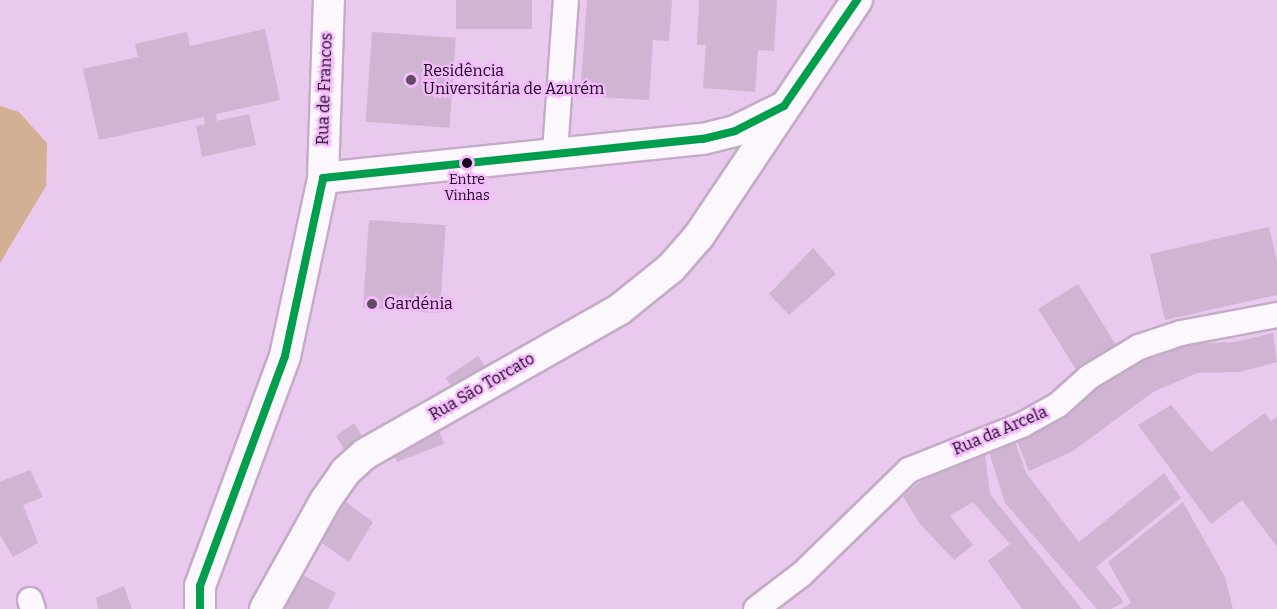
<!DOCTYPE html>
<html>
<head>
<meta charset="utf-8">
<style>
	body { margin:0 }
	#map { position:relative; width:1277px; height:609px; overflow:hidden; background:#e9c9ed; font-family:Bitter,serif }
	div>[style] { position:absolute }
	.green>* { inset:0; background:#d3af94 }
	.building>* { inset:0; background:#cfb5d2; transform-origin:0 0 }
	.roads { filter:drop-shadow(2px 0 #c4abc8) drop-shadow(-2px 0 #c4abc8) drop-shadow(0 2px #c4abc8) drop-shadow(0 -2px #c4abc8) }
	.minor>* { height:24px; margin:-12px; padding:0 12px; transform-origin:12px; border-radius:12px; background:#fcf7fc }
	.tertiary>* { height:30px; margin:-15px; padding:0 15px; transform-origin:15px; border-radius:15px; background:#fcf7fc }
	.bus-1>* { height:8px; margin:-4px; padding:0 4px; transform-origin:4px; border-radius:4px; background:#019e4e }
	.dots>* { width:16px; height:16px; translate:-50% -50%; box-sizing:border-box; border:3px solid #f4bafc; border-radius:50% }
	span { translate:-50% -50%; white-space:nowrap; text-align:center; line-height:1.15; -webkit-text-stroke:4.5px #f4bafc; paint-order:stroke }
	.bus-label { font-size:14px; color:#19051c }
	.poi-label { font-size:16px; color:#19051c }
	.left { translate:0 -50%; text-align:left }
	.street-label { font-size:16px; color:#19051c }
</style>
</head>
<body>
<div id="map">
	<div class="green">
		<i style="clip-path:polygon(0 106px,19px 112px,47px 143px,46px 186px,0 263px)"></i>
	</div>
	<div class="building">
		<i style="left:456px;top:0;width:76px;height:29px"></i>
		<i style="clip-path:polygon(587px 0,672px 0,669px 41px,653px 40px,649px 100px,580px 96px)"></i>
		<i style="clip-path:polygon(699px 0,777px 0,774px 51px,758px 50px,755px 92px,703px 88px,706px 45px,697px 45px)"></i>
		<i style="clip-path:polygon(265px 29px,280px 100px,216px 114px,217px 121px,249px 114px,256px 145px,202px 157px,196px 126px,205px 124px,204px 117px,99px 140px,83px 69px,138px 57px,135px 44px,187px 32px,190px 46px)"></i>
		<i style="left:372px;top:32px;width:84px;height:90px;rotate:4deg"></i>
		<i style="left:369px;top:220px;width:77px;height:88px;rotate:4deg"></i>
		<i style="clip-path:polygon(1269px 227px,1277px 261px,1277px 295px,1165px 320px,1150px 254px)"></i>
		<i style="clip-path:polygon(813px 248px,836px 274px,789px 315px,769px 294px)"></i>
		<i style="left:1078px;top:284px;width:73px;height:47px;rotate:58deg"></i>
		<i style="clip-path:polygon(1273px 333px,1277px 362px,1240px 372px,1197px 373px,1153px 392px,1073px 451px,1029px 471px,1017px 441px,1057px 419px,1124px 367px,1185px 344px,1235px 342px)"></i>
		<i style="left:478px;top:356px;width:18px;height:39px;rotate:56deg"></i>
		<i style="clip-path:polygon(1171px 405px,1211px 452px,1265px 413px,1271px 421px,1277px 417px,1277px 547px,1242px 500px,1211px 524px,1138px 425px)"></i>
		<i style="clip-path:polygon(354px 423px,367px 444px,347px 454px,336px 436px)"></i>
		<i style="clip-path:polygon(437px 424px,444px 444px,397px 462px,391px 447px)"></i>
		<i style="clip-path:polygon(1015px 441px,1026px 473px,1079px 542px,1164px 473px,1181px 498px,1096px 567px,1124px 602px,1111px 609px,1097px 609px,1005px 503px,989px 452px)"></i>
		<i style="clip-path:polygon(985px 453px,990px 494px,1082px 609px,1022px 609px,988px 561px,1010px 544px,973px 502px,950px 516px,973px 545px,954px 560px,920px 524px,903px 496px,920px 482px)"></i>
		<i style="clip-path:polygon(30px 470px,43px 497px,23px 505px,38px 543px,13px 557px,0 535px,0 482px)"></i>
		<i style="clip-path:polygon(339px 497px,373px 522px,349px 562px,315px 538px)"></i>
		<i style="clip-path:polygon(1183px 502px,1225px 577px,1233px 609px,1121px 609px,1131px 603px,1108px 562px)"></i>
		<i style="clip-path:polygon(303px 575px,336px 593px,328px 609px,285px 609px)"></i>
		<i style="clip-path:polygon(124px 586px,132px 609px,98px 609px,96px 598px)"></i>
	</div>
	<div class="roads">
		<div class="minor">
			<i style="left:555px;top:152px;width:152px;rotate:-85.9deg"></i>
			<i style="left:30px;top:600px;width:9px;rotate:72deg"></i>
			<i style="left:756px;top:609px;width:58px;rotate:-37.3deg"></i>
			<i style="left:802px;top:574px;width:149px;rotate:-44.2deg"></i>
			<i style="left:909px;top:470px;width:122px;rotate:-21.7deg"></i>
			<i style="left:1022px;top:425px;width:41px;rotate:-29.1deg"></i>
			<i style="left:1058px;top:405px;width:42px;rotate:-42.1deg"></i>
			<i style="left:1089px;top:377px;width:58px;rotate:-31deg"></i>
			<i style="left:1139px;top:347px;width:44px;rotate:-18.4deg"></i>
			<i style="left:1181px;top:333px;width:98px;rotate:-10.6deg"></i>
		</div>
		<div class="tertiary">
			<i style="left:323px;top:178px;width:382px;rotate:-5.9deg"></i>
			<i style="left:703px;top:139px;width:33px;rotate:-14deg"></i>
			<i style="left:735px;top:131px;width:52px;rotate:-26.1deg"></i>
			<i style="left:200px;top:609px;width:23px;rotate:-90deg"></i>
			<i style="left:200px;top:586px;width:245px;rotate:-69.7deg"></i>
			<i style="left:285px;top:356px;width:182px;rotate:-77.9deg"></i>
			<i style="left:323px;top:178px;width:178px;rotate:-88.1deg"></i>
			<i style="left:265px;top:609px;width:124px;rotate:-60.9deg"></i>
			<i style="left:325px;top:501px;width:35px;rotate:-55deg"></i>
			<i style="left:345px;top:472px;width:27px;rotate:-42deg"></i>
			<i style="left:365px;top:454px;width:293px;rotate:-29.6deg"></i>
			<i style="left:620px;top:309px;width:65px;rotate:-38.8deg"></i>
			<i style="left:671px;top:268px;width:43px;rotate:-48.8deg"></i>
			<i style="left:699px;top:236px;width:284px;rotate:-56.2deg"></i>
		</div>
	</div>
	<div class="bus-1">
		<i style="left:200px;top:609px;width:23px;rotate:-90deg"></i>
		<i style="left:200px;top:586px;width:245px;rotate:-69.7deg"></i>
		<i style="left:285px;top:356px;width:182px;rotate:-77.9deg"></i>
		<i style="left:323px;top:178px;width:382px;rotate:-5.9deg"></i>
		<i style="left:703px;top:139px;width:33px;rotate:-14deg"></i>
		<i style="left:735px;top:131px;width:55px;rotate:-27deg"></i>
		<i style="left:784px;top:106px;width:129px;rotate:-55.4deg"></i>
	</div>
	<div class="dots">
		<i style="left:411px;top:80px;background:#624a65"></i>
		<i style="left:467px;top:163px;background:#19051c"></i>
		<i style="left:372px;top:304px;background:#624a65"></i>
	</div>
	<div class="bus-label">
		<span style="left:467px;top:188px">Entre<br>Vinhas</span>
	</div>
	<div class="poi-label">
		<span class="left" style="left:423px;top:80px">Residência<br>Universitária de Azurém</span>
		<span class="left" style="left:384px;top:304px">Gardénia</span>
	</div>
	<div class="street-label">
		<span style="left:325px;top:89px;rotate:-88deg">Rua de Francos</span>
		<span style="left:482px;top:387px;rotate:-30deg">Rua São Torcato</span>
		<span style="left:1000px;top:431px;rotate:-23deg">Rua da Arcela</span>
	</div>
</div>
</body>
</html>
